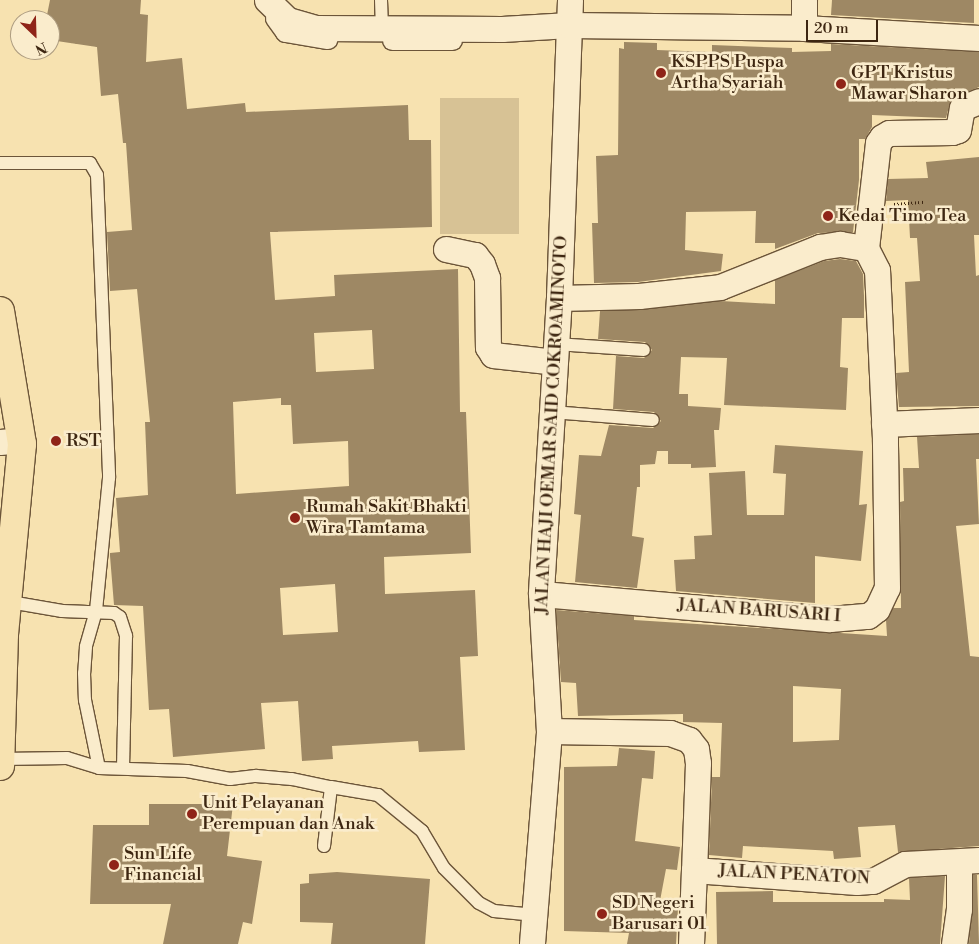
<!DOCTYPE html>
<html>
<head>
<meta charset="utf-8">
<style>
	body { margin:0 }
	#map { position:relative; width:979px; height:944px; overflow:hidden; background:#f7e2b0; font-family:"Libre Bodoni",serif }
	div>[style] { position:absolute }
	.green>* { inset:0; background:#d7c295; transform-origin:0 0 }
	.building>* { inset:0; background:#9e8864 }
	.path>* { height:3px; margin-top:-1.5px; transform-origin:0; background:repeating-linear-gradient(90deg,#3d2611 0 1px,transparent 0 3.5px) }
	.roads { filter:drop-shadow(1px 0 #6c5539) drop-shadow(-1px 0 #6c5539) drop-shadow(0 1px #6c5539) drop-shadow(0 -1px #6c5539) }
	.service>* { height:12px; margin:-6px; padding:0 6px; transform-origin:6px; border-radius:6px; background:#faeccc }
	.pedestrian>* { height:19px; margin:-9.5px; padding:0 9.5px; transform-origin:9.5px; border-radius:9.5px; background:#faeccc }
	.minor>* { height:25px; margin:-12.5px; padding:0 12.5px; transform-origin:12.5px; border-radius:12.5px; background:#faeccc }
	.trunk>* { height:28px; margin:-14px; padding:0 14px; transform-origin:14px; border-radius:14px; background:#f7e2b0 }
	.dots>* { width:14px; height:14px; translate:-50% -50%; box-sizing:border-box; border:2px solid #faeccc; border-radius:50% }
	span { translate:-50% -50%; white-space:nowrap; text-align:center; line-height:1.15; -webkit-text-stroke:5px #faeccc; paint-order:stroke }
	.poi-label { font-size:18px; color:#3d2611 }
	.left { translate:0 -50%; text-align:left }
	.street-label { font-size:18px; color:#3d2611 }
	.north { position:absolute; left:10px; top:10px; width:50px; height:50px; box-sizing:border-box; background:#faeccc; border:1px solid #ae9d81; border-radius:50%; rotate:156deg; font-size:14px; font-weight:700; line-height:20px; text-align:center; color:#3d2611 }
	.north::after { content:''; display:block; margin:auto; width:18px; height:22px; background:#8f2418; clip-path:polygon(50% 0,100% 100%,50% 72%,0 100%) }
	.scale { position:absolute; left:806px; top:20px; width:72px; height:22px; box-sizing:border-box; border:2px solid #3d2611; border-top:0; padding-left:6px; font-size:15px; line-height:18px; white-space:nowrap; color:#3d2611; -webkit-text-stroke:4px #faeccc; paint-order:stroke }
</style>
</head>
<body>
<div id="map">
	<div class="green">
		<i style="left:519px;top:98px;width:136px;height:79px;rotate:90deg"></i>
	</div>
	<div class="building">
		<i style="clip-path:polygon(evenodd,50px 0,141px 0,140px 14px,148px 15px,146px 62px,182px 58px,187px 109px,245px 103px,246px 112px,408px 105px,409px 140px,431px 140px,432px 227px,270px 232px,275px 300px,335px 296px,334px 275px,458px 269px,460px 412px,466px 412px,471px 553px,384px 557px,385px 594px,475px 590px,478px 656px,460px 657px,465px 750px,419px 752px,418px 741px,332px 746px,333px 759px,302px 761px,298px 701px,261px 703px,265px 749px,173px 757px,169px 709px,149px 710px,143px 606px,114px 605px,110px 556px,110px 553px,120px 552px,116px 498px,148px 495px,145px 422px,150px 422px,137px 289px,110px 291px,107px 232px,132px 230px,126px 143px,123px 143px,118px 94px,101px 96px,97px 47px,50px 40px,50px 20px,46px 20px,50px 0,372px 330px,374px 369px,316px 372px,314px 333px,372px 330px,50px 0,281px 398px,281px 405px,291px 405px,293px 444px,348px 441px,349px 486px,236px 494px,233px 402px,281px 398px,50px 0,335px 584px,338px 632px,283px 635px,280px 588px,335px 584px)"></i>
		<i style="clip-path:polygon(832px 0,974px 0,974px 23px,831px 15px)"></i>
		<i style="clip-path:polygon(624px 42px,657px 43px,657px 50px,712px 52px,712px 45px,792px 48px,792px 52px,831px 51px,831px 44px,979px 52px,979px 87px,951px 99px,946px 118px,872px 115px,872px 127px,865px 139px,859px 139px,859px 180px,853px 232px,818px 233px,775px 249px,775px 243px,755px 243px,756px 211px,686px 212px,685px 250px,723px 254px,721px 271px,638px 282px,594px 283px,592px 223px,598px 223px,596px 156px,618px 155px,619px 48px,624px 49px)"></i>
		<i style="clip-path:polygon(979px 157px,979px 235px,974px 235px,976px 276px,979px 275px,979px 406px,899px 407px,896px 373px,909px 372px,905px 282px,920px 281px,917px 238px,910px 238px,908px 200px,886px 201px,888px 179px,928px 178px,926px 162px)"></i>
		<i style="clip-path:polygon(840px 259px,856px 261px,863px 274px,864px 296px,864px 318px,842px 318px,840px 367px,848px 368px,846px 410px,724px 405px,727px 358px,681px 357px,679px 394px,688px 394px,688px 406px,721px 408px,719px 430px,714px 430px,716px 467px,691px 468px,691px 464px,668px 464px,668px 451px,657px 451px,655px 464px,640px 465px,640px 487px,637px 487px,632px 536px,644px 538px,637px 588px,575px 582px,581px 515px,574px 514px,579px 455px,601px 456px,609px 425px,653px 428px,661px 421px,654px 412px,613px 409px,616px 356px,644px 358px,652px 350px,645px 342px,598px 339px,600px 311px,721px 301px,775px 304px,775px 280px,824px 261px)"></i>
		<i style="clip-path:polygon(evenodd,979px 434px,979px 459px,976px 459px,979px 524px,956px 526px,970px 656px,979px 657px,979px 846px,898px 852px,895px 825px,858px 827px,861px 857px,834px 859px,833px 851px,743px 846px,742px 858px,709px 855px,712px 777px,720px 777px,722px 723px,683px 722px,683px 714px,578px 716px,576px 683px,561px 682px,556px 610px,634px 616px,634px 620px,887px 636px,886px 620px,893px 608px,901px 608px,900px 502px,904px 501px,903px 468px,919px 468px,917px 437px,979px 434px,793px 686px,841px 689px,839px 740px,793px 742px,793px 686px)"></i>
		<i style="clip-path:polygon(775px 445px,863px 451px,859px 505px,867px 504px,861px 561px,815px 556px,815px 603px,676px 591px,674px 560px,695px 559px,694px 536px,712px 535px,709px 473px,745px 471px,747px 515px,784px 515px,786px 474px,773px 473px)"></i>
		<i style="clip-path:polygon(619px 748px,655px 751px,653px 779px,642px 778px,635px 841px,680px 847px,677px 870px,666px 869px,659px 906px,678px 908px,676px 944px,627px 944px,629px 933px,564px 931px,564px 767px,617px 766px)"></i>
		<i style="clip-path:polygon(149px 804px,233px 804px,227px 856px,262px 861px,252px 924px,243px 922px,238px 944px,163px 944px,171px 904px,90px 904px,93px 825px,149px 825px)"></i>
		<i style="clip-path:polygon(337px 872px,430px 879px,425px 944px,331px 944px,333px 923px,300px 922px,300px 884px,309px 883px,309px 874px)"></i>
		<i style="clip-path:polygon(973px 875px,977px 875px,979px 944px,969px 944px)"></i>
		<i style="clip-path:polygon(945px 876px,940px 944px,717px 944px,716px 892px,773px 891px,773px 902px,884px 902px,884px 899px,910px 900px,909px 878px)"></i>
	</div>
	<div class="path">
		<i style="left:894px;top:204px;width:31px;rotate:-4deg"></i>
	</div>
	<div class="roads">
		<div class="service">
			<i style="left:381px;top:0;width:29px;rotate:88deg"></i>
			<i style="left:0;top:163px;width:90px"></i>
			<i style="left:90px;top:163px;width:14px;rotate:60deg"></i>
			<i style="left:97px;top:175px;width:303px;rotate:87.7deg"></i>
			<i style="left:109px;top:478px;width:134px;rotate:95.6deg"></i>
			<i style="left:96px;top:611px;width:37px;rotate:106deg"></i>
			<i style="left:86px;top:647px;width:26px;rotate:94deg"></i>
			<i style="left:84px;top:673px;width:27px;rotate:88deg"></i>
			<i style="left:85px;top:700px;width:69px;rotate:78.4deg"></i>
			<i style="left:556px;top:344px;width:88px;rotate:3.9deg"></i>
			<i style="left:552px;top:412px;width:101px;rotate:4.5deg"></i>
			<i style="left:10px;top:602px;width:53px;rotate:9.8deg"></i>
			<i style="left:62px;top:611px;width:52px;rotate:2.2deg"></i>
			<i style="left:114px;top:613px;width:7px;rotate:34deg"></i>
			<i style="left:120px;top:617px;width:20px;rotate:72deg"></i>
			<i style="left:126px;top:636px;width:131px;rotate:91.3deg"></i>
			<i style="left:1px;top:759px;width:66px;rotate:-0.9deg"></i>
			<i style="left:67px;top:758px;width:34px;rotate:17deg"></i>
			<i style="left:99px;top:768px;width:88px;rotate:2deg"></i>
			<i style="left:187px;top:771px;width:44px;rotate:10.5deg"></i>
			<i style="left:230px;top:779px;width:26px;rotate:-7deg"></i>
			<i style="left:256px;top:776px;width:36px;rotate:5deg"></i>
			<i style="left:292px;top:779px;width:40px;rotate:12deg"></i>
			<i style="left:324px;top:846px;width:59px;rotate:-83.2deg"></i>
			<i style="left:331px;top:787px;width:48px;rotate:9.7deg"></i>
			<i style="left:378px;top:795px;width:57px;rotate:39.3deg"></i>
			<i style="left:422px;top:831px;width:43px;rotate:59.3deg"></i>
			<i style="left:444px;top:868px;width:49px;rotate:45deg"></i>
			<i style="left:479px;top:903px;width:17px;rotate:28deg"></i>
			<i style="left:494px;top:911px;width:41px;rotate:5.6deg"></i>
		</div>
		<div class="pedestrian">
			<i style="left:275px;top:18px;width:17px;rotate:54deg"></i>
			<i style="left:285px;top:32px;width:43px;rotate:9.5deg"></i>
			<i style="left:392px;top:40px;width:60px"></i>
		</div>
		<div class="minor">
			<i style="left:267px;top:0;width:29px;rotate:44deg"></i>
			<i style="left:288px;top:20px;width:29px;rotate:16deg"></i>
			<i style="left:316px;top:28px;width:186px;rotate:0.3deg"></i>
			<i style="left:502px;top:29px;width:67px;rotate:-3.4deg"></i>
			<i style="left:569px;top:25px;width:272px;rotate:92.1deg"></i>
			<i style="left:559px;top:297px;width:297px;rotate:93.5deg"></i>
			<i style="left:541px;top:593px;width:139px;rotate:86.7deg"></i>
			<i style="left:549px;top:732px;width:213px;rotate:94.6deg"></i>
			<i style="left:570px;top:0;width:25px;rotate:92deg"></i>
			<i style="left:569px;top:25px;width:235px;rotate:0.7deg"></i>
			<i style="left:804px;top:28px;width:175px;rotate:3.3deg"></i>
			<i style="left:804px;top:28px;width:28px;rotate:-90deg"></i>
			<i style="left:866px;top:248px;width:106px;rotate:-83.5deg"></i>
			<i style="left:878px;top:143px;width:7px;rotate:-56deg"></i>
			<i style="left:882px;top:137px;width:8px;rotate:-30deg"></i>
			<i style="left:889px;top:133px;width:63px;rotate:-0.9deg"></i>
			<i style="left:952px;top:132px;width:6px;rotate:-18deg"></i>
			<i style="left:958px;top:130px;width:22px;rotate:-80deg"></i>
			<i style="left:962px;top:108px;width:18px;rotate:-22deg"></i>
			<i style="left:446px;top:249px;width:30px;rotate:12deg"></i>
			<i style="left:475px;top:255px;width:11px;rotate:52deg"></i>
			<i style="left:482px;top:264px;width:15px;rotate:70deg"></i>
			<i style="left:487px;top:278px;width:69px;rotate:89.2deg"></i>
			<i style="left:488px;top:347px;width:9px;rotate:58deg"></i>
			<i style="left:493px;top:355px;width:62px;rotate:6.4deg"></i>
			<i style="left:559px;top:298px;width:80px;rotate:-1.4deg"></i>
			<i style="left:639px;top:296px;width:81px;rotate:-6.3deg"></i>
			<i style="left:720px;top:287px;width:108px;rotate:-21.8deg"></i>
			<i style="left:820px;top:247px;width:20px;rotate:-9deg"></i>
			<i style="left:840px;top:244px;width:26px;rotate:9deg"></i>
			<i style="left:884px;top:424px;width:95px;rotate:-2.4deg"></i>
			<i style="left:0;top:442px;width:22px;rotate:-5deg"></i>
			<i style="left:542px;top:594px;width:289px;rotate:5deg"></i>
			<i style="left:830px;top:619px;width:38px;rotate:-5deg"></i>
			<i style="left:868px;top:616px;width:11px;rotate:-38deg"></i>
			<i style="left:877px;top:609px;width:23px;rotate:-65deg"></i>
			<i style="left:887px;top:588px;width:149px;rotate:-90.8deg"></i>
			<i style="left:885px;top:439px;width:169px;rotate:-92.7deg"></i>
			<i style="left:877px;top:270px;width:25px;rotate:-117deg"></i>
			<i style="left:549px;top:731px;width:121px;rotate:0.9deg"></i>
			<i style="left:670px;top:733px;width:20px;rotate:20deg"></i>
			<i style="left:689px;top:740px;width:11px;rotate:52deg"></i>
			<i style="left:696px;top:749px;width:14px;rotate:82deg"></i>
			<i style="left:698px;top:763px;width:107px;rotate:92.1deg"></i>
			<i style="left:691px;top:944px;width:74px;rotate:-87.7deg"></i>
			<i style="left:694px;top:870px;width:163px;rotate:4.2deg"></i>
			<i style="left:857px;top:882px;width:16px;rotate:-4deg"></i>
			<i style="left:873px;top:881px;width:36px;rotate:-28deg"></i>
			<i style="left:905px;top:864px;width:74px;rotate:-3.1deg"></i>
			<i style="left:954px;top:944px;width:35px;rotate:-82deg"></i>
			<i style="left:959px;top:909px;width:47px;rotate:-90deg"></i>
		</div>
		<div class="trunk">
			<i style="left:0;top:311px;width:135px;rotate:80.6deg"></i>
			<i style="left:22px;top:444px;width:191px;rotate:95.4deg"></i>
			<i style="left:4px;top:634px;width:132px;rotate:91.7deg"></i>
		</div>
	</div>
	<div class="dots">
		<i style="left:661px;top:73px;background:#8f2418"></i>
		<i style="left:841px;top:84px;background:#8f2418"></i>
		<i style="left:828px;top:216px;background:#8f2418"></i>
		<i style="left:56px;top:441px;background:#8f2418"></i>
		<i style="left:295px;top:518px;background:#8f2418"></i>
		<i style="left:192px;top:814px;background:#8f2418"></i>
		<i style="left:114px;top:865px;background:#8f2418"></i>
		<i style="left:602px;top:914px;background:#8f2418"></i>
	</div>
	<div class="poi-label">
		<span class="left" style="left:671px;top:73px">KSPPS Puspa<br>Artha Syariah</span>
		<span class="left" style="left:851px;top:84px">GPT Kristus<br>Mawar Sharon</span>
		<span class="left" style="left:838px;top:216px">Kedai Timo Tea</span>
		<span class="left" style="left:66px;top:441px">RST</span>
		<span class="left" style="left:306px;top:518px">Rumah Sakit Bhakti<br>Wira Tamtama</span>
		<span class="left" style="left:202px;top:814px">Unit Pelayanan<br>Perempuan dan Anak</span>
		<span class="left" style="left:124px;top:865px">Sun Life<br>Financial</span>
		<span class="left" style="left:612px;top:914px">SD Negeri<br>Barusari 01</span>
	</div>
	<div class="street-label">
		<span style="left:552px;top:425px;rotate:-87deg">JALAN HAJI OEMAR SAID COKROAMINOTO</span>
		<span style="left:759px;top:611px;rotate:4deg">JALAN BARUSARI I</span>
		<span style="left:794px;top:875px;rotate:3deg">JALAN PENATON</span>
	</div>
	<div class="north">N</div>
	<div class="scale">20 m</div>
</div>
</body>
</html>
